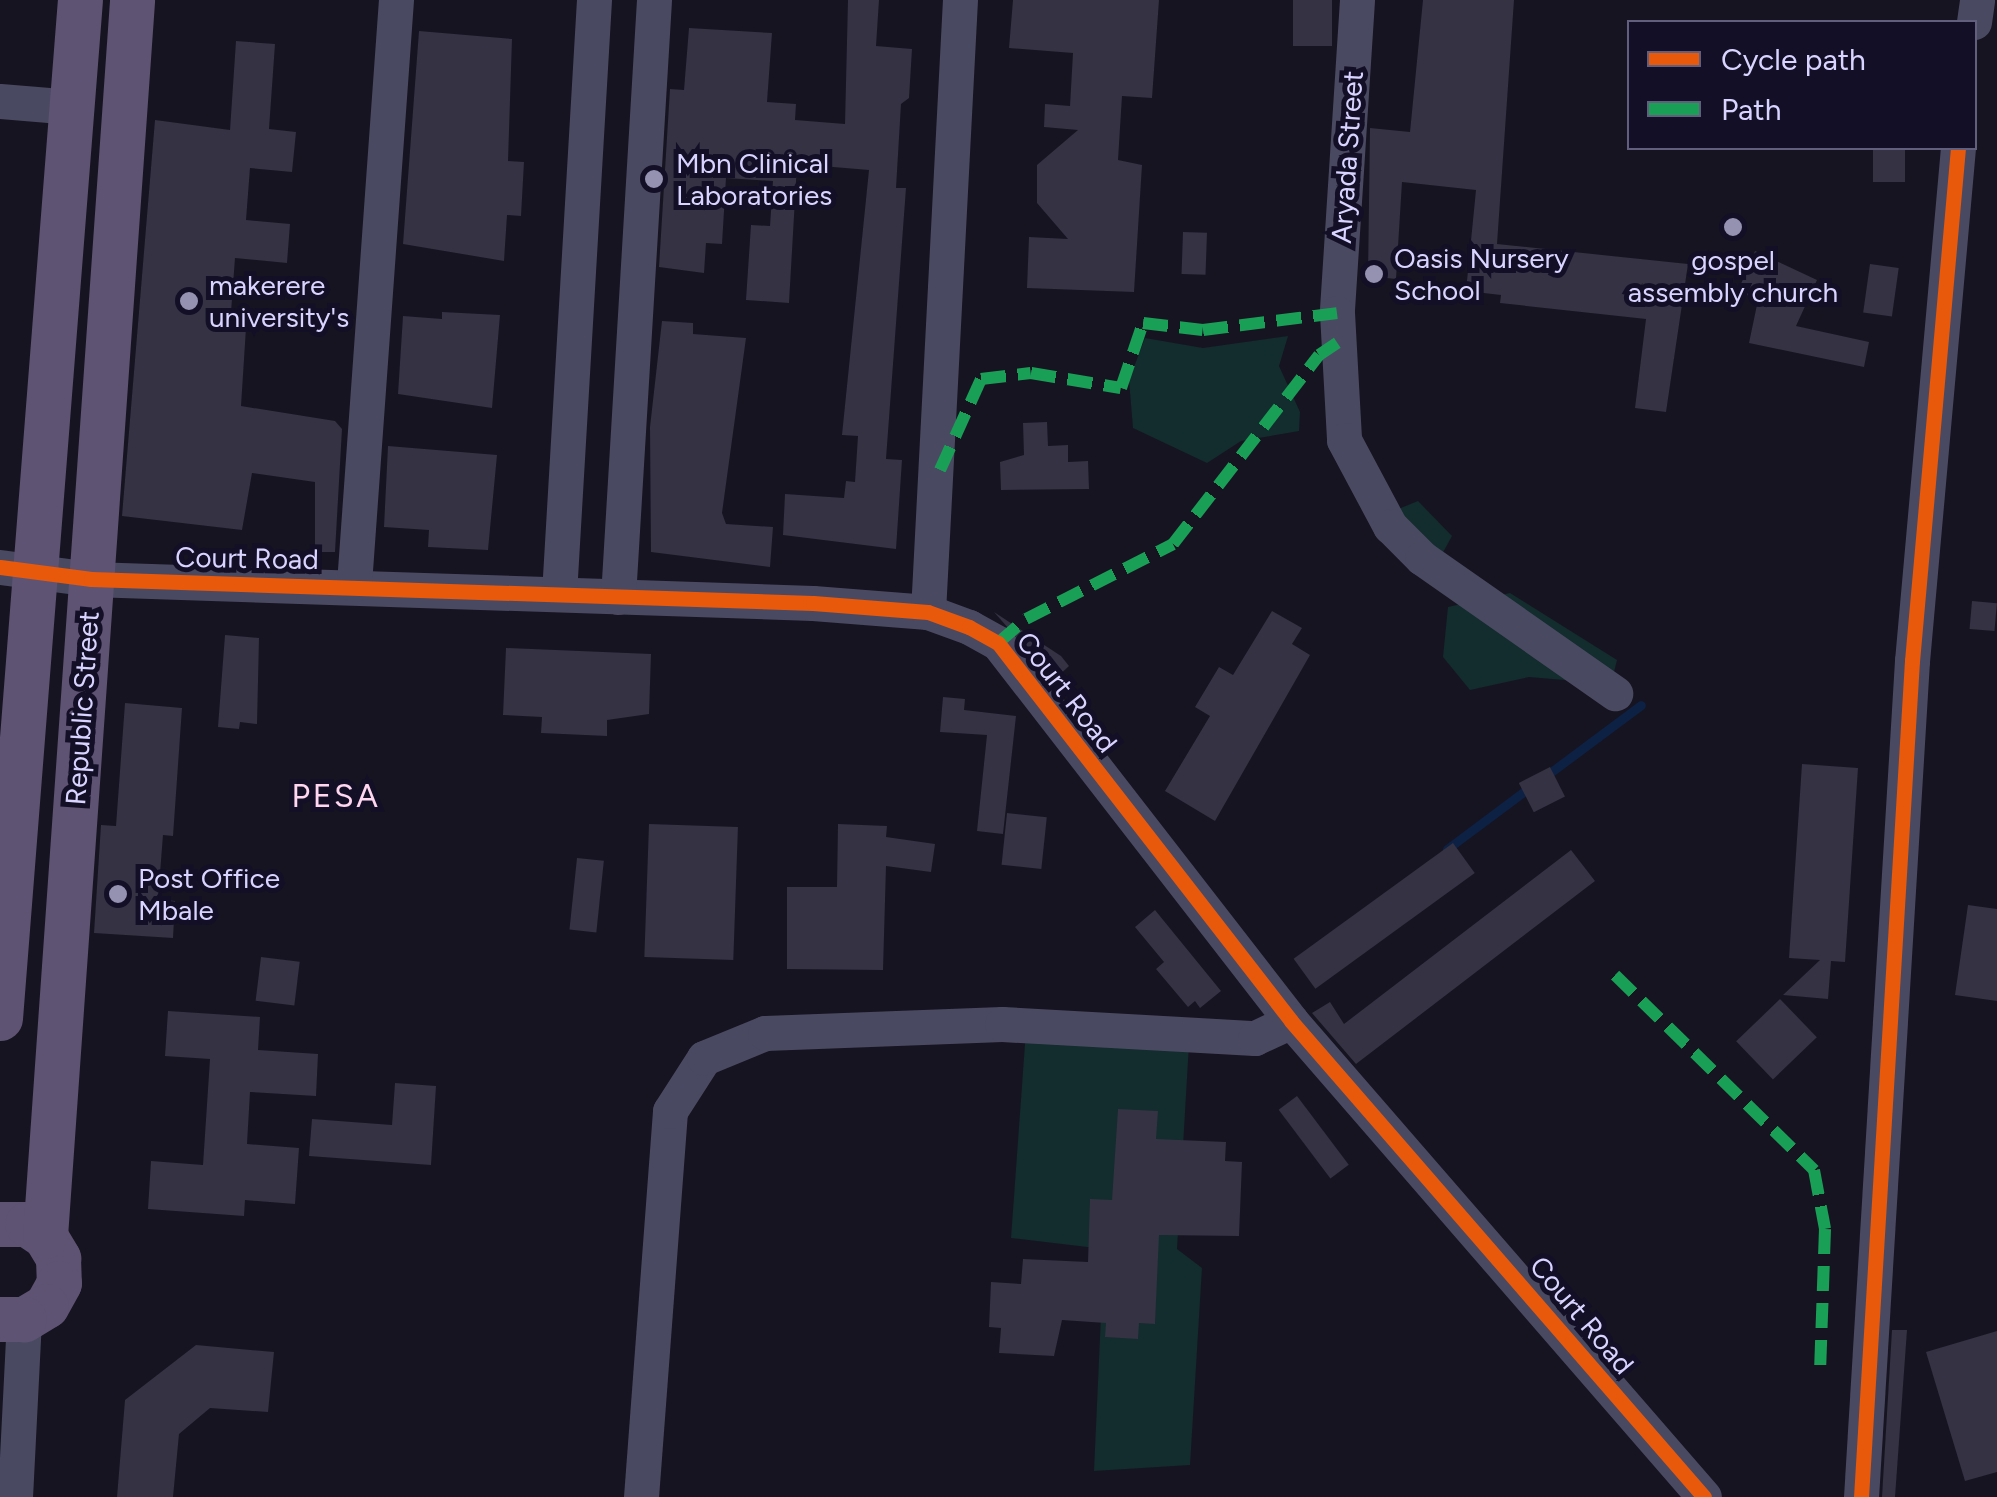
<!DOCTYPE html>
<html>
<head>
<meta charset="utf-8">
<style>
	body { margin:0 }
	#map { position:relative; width:1997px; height:1497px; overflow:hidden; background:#161421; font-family:Figtree,sans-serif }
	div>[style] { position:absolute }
	.green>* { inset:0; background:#132c2d }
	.stream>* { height:9px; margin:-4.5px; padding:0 4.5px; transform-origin:4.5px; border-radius:4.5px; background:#0d2144 }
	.building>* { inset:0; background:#343243; transform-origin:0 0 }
	.minor>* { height:35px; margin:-17.5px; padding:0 17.5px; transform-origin:17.5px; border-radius:17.5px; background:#4a4962 }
	.major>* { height:45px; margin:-22.5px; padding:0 22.5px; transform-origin:22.5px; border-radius:22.5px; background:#5e5373 }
	.quiet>* { height:12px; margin-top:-6px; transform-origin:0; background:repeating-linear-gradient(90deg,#1a9f57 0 25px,transparent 0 37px) }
	.cycleway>* { height:15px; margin:-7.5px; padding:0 7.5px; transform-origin:7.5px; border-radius:7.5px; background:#e8590c }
	.dots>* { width:28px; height:28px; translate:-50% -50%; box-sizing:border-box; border:5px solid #130f26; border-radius:50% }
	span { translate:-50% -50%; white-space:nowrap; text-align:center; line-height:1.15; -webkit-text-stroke:10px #130f26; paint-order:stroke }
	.street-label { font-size:28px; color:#d9d4ff }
	.poi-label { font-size:28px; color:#d9d4ff }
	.left { translate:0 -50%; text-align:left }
	.quarter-label { font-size:32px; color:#ffd6f0; letter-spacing:2.5px }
	.legend { position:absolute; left:1627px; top:20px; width:350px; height:130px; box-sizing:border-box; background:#130f26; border:2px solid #625e7d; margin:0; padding:12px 18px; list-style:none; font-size:30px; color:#d9d4ff }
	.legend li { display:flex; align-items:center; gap:20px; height:50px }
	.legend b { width:50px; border:2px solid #625e7d }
</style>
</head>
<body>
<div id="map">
	<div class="green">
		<i style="clip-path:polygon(1288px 336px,1279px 366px,1300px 412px,1299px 431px,1241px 441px,1207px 463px,1133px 428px,1129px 380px,1145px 338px,1203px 348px)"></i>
		<i style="clip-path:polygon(1418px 501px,1452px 536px,1435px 567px,1391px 512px)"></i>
		<i style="clip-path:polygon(1510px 593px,1617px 660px,1611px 684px,1529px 677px,1470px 690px,1443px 657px,1448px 607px)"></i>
		<i style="clip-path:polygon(1026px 1030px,1189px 1044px,1177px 1249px,1202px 1268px,1190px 1465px,1094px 1471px,1104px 1249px,1011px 1238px)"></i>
	</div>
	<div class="stream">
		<i style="left:1543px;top:778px;width:122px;rotate:-36.7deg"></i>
		<i style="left:1447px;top:849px;width:104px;rotate:-36.8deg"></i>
	</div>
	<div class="building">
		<i style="clip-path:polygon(848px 0,879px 0,876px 46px,912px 49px,909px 98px,901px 104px,896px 188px,906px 188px,886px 459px,902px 460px,896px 549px,783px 535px,785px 494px,844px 498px,846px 481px,855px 482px,858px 436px,842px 435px,869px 170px,797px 164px,789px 303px,746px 300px,751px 225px,770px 226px,773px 181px,726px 178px,722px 244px,706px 243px,704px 273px,659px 267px,670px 89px,684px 90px,689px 28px,772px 33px,767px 102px,796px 104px,795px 120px,845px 124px)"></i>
		<i style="clip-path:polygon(1013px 0,1159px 0,1152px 98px,1122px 96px,1118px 160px,1142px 165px,1134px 292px,1027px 288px,1029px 237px,1068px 239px,1037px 203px,1037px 165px,1078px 130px,1044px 127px,1045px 104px,1070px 106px,1073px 53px,1009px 48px)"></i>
		<i style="left:1293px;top:0;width:39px;height:46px"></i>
		<i style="clip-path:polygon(1423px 0,1514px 0,1497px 244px,1688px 264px,1666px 412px,1635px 408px,1646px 319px,1500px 303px,1501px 295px,1466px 291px,1476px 190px,1402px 182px,1396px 279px,1368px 276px,1370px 128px,1410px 132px)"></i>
		<i style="clip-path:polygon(419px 31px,512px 39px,508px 161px,524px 162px,521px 216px,507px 215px,504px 261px,403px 244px)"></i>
		<i style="clip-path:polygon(236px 41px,275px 44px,269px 129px,296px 132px,292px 172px,250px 168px,246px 220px,290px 224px,287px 263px,235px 258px,230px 326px,246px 328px,241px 406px,335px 421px,342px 429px,335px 552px,315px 552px,315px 482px,252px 473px,242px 530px,122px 516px,155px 120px,230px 130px)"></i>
		<i style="left:1873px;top:148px;width:32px;height:34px"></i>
		<i style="left:1183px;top:232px;width:24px;height:42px;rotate:2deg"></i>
		<i style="clip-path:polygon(1755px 251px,1817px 280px,1796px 326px,1869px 342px,1864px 367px,1749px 343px,1758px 300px,1738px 291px)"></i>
		<i style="left:1870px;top:264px;width:29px;height:49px;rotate:8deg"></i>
		<i style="clip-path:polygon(442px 312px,500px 315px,492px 408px,398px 394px,403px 316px,442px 319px)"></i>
		<i style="clip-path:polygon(662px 321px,693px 323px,693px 334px,746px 338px,722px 513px,726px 524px,773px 527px,770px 567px,651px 552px,650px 427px)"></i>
		<i style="clip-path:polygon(1047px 422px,1048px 446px,1068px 445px,1068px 462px,1088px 461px,1089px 489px,1001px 490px,1000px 462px,1024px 455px,1023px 423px)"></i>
		<i style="clip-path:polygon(388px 446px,497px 455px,488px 550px,428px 547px,429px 530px,384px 527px)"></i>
		<i style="left:1972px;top:601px;width:25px;height:28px;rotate:5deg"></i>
		<i style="clip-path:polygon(1272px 611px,1302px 628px,1292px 644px,1310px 655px,1215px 821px,1165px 791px,1210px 716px,1195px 707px,1219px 667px,1233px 675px)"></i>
		<i style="clip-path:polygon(994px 612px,1061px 656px,1069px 666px,1054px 680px)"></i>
		<i style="clip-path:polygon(225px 635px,259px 638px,257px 724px,240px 722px,239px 729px,218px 727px)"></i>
		<i style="clip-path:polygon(506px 648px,651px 654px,649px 714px,607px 720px,607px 736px,541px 733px,542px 717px,503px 715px)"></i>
		<i style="clip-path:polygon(943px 697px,965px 699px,964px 710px,1016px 716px,1003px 834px,977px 831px,987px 735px,940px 732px)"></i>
		<i style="clip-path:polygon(125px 703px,182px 708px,173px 836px,163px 835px,158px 899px,175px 901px,173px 938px,94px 933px,101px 825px,116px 826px)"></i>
		<i style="clip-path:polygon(1802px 764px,1858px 768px,1845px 962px,1831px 961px,1828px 999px,1783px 995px,1820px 960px,1789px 958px)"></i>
		<i style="left:1550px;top:767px;width:33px;height:35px;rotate:63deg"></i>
		<i style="left:1007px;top:813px;width:40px;height:52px;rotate:6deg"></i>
		<i style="left:649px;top:824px;width:89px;height:133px;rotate:2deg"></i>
		<i style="clip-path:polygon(838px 824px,887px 826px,886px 837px,935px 844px,931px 872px,886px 866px,883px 970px,787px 969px,787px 887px,837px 887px)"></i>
		<i style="left:1453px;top:843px;width:37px;height:197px;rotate:54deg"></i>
		<i style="clip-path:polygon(1571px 850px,1595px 881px,1356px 1064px,1312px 1013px,1330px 1002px,1344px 1024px)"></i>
		<i style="left:577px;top:858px;width:27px;height:72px;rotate:6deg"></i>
		<i style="clip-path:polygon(1968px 905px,1997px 909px,1997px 1001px,1955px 995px)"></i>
		<i style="clip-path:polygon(1155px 910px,1221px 991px,1200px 1008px,1195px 1001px,1188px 1007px,1156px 969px,1164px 962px,1135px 927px)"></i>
		<i style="left:261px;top:957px;width:39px;height:44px;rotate:7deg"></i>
		<i style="left:1780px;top:999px;width:53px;height:61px;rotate:46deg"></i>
		<i style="clip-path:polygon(168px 1011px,260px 1017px,258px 1050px,318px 1054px,316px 1096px,250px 1092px,247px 1144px,299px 1148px,295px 1204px,245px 1200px,244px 1216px,148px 1209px,151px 1161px,203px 1165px,210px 1059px,165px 1056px)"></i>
		<i style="clip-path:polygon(395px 1083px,436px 1086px,431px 1165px,309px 1156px,312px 1119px,392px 1125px)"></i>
		<i style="left:1297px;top:1096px;width:86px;height:23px;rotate:53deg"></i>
		<i style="clip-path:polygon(1118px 1109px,1158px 1111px,1156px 1139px,1226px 1142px,1225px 1161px,1242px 1162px,1239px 1236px,1159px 1235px,1155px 1324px,1139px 1323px,1138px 1339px,1105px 1337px,1106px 1323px,1062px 1320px,1054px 1356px,999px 1353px,1001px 1328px,989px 1327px,991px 1282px,1021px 1284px,1023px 1259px,1088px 1262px,1090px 1199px,1112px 1200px)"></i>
		<i style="clip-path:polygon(1892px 1330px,1907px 1330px,1895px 1497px,1882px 1497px)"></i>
		<i style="clip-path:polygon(1997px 1331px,1997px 1472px,1965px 1481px,1926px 1352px)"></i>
		<i style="clip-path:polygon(196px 1345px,274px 1352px,268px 1412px,210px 1408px,179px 1434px,173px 1497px,117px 1497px,125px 1400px)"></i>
	</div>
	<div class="minor">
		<i style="left:1357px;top:0;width:314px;rotate:93.7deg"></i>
		<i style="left:1337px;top:313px;width:127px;rotate:86.8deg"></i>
		<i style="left:1344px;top:440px;width:98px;rotate:61.9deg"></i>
		<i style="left:1390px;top:526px;width:45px;rotate:45deg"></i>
		<i style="left:1422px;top:558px;width:236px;rotate:35deg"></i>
		<i style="left:1974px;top:22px;width:22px;rotate:-82deg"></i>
		<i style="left:0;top:101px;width:73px;rotate:4.7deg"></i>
		<i style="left:0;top:567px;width:92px;rotate:7.5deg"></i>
		<i style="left:91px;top:579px;width:722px;rotate:1.9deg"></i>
		<i style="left:813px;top:603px;width:115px;rotate:4.5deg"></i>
		<i style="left:928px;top:612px;width:44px;rotate:20.1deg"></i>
		<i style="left:969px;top:627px;width:33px;rotate:29deg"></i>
		<i style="left:998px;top:643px;width:478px;rotate:52.2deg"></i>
		<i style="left:1291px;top:1021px;width:630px;rotate:49.05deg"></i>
		<i style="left:354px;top:584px;width:586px;rotate:-85.89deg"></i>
		<i style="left:559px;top:594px;width:595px;rotate:-86.63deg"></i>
		<i style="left:618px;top:597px;width:598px;rotate:-86.55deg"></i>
		<i style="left:928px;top:612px;width:613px;rotate:-87.01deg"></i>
		<i style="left:15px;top:1497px;width:178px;rotate:-87.1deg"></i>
		<i style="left:641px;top:1497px;width:387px;rotate:-85.7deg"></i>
		<i style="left:670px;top:1111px;width:63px;rotate:-57.3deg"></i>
		<i style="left:704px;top:1058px;width:66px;rotate:-22.3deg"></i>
		<i style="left:765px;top:1033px;width:237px;rotate:-2.2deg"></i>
		<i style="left:1002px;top:1024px;width:253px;rotate:3.2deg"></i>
		<i style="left:1255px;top:1038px;width:40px;rotate:-25deg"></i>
		<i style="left:1861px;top:1497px;width:838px;rotate:-86.51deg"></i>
		<i style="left:1912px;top:661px;width:515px;rotate:-84.88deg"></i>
	</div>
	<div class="major">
		<i style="left:0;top:1018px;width:1021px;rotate:-85.51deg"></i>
		<i style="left:0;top:1224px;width:27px"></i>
		<i style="left:27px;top:1224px;width:22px;rotate:34deg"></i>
		<i style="left:45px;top:1236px;width:26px;rotate:59deg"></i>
		<i style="left:58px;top:1258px;width:25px;rotate:88deg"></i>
		<i style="left:59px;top:1283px;width:26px;rotate:119deg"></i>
		<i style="left:46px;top:1306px;width:26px;rotate:149deg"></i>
		<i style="left:24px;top:1319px;width:24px;rotate:180deg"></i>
		<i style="left:45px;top:1236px;width:1239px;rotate:-85.97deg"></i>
	</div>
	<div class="quiet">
		<i style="left:940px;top:470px;width:100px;rotate:-65.7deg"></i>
		<i style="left:981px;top:379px;width:50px;rotate:-6.8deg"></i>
		<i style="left:1031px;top:373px;width:91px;rotate:9.5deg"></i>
		<i style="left:1121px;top:388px;width:69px;rotate:-71.3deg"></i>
		<i style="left:1143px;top:323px;width:60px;rotate:6.7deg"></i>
		<i style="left:1203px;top:330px;width:135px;rotate:-7.2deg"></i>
		<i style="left:998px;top:643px;width:37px;rotate:-41deg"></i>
		<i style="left:1026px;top:619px;width:165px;rotate:-27deg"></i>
		<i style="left:1173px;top:544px;width:239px;rotate:-52.3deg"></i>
		<i style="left:1319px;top:355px;width:22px;rotate:-34deg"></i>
		<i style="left:1615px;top:975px;width:279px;rotate:44.4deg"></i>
		<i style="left:1814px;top:1170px;width:60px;rotate:79.4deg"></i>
		<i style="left:1825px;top:1229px;width:144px;rotate:92deg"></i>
	</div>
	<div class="cycleway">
		<i style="left:0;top:567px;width:92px;rotate:7.5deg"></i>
		<i style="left:91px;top:579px;width:722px;rotate:1.9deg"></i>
		<i style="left:813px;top:603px;width:115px;rotate:4.5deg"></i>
		<i style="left:928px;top:612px;width:44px;rotate:20.1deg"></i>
		<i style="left:969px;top:627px;width:33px;rotate:29deg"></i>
		<i style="left:998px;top:643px;width:478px;rotate:52.2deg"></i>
		<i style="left:1291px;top:1021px;width:630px;rotate:49.05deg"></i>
		<i style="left:1861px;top:1497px;width:838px;rotate:-86.51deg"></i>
		<i style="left:1912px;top:661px;width:515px;rotate:-84.88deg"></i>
	</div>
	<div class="dots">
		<i style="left:654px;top:179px;background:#9591b1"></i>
		<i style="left:1733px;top:227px;background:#9591b1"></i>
		<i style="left:1374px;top:274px;background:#9591b1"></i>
		<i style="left:189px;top:301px;background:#9591b1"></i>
		<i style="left:118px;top:894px;background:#9591b1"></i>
	</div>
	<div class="street-label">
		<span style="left:1347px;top:157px;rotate:-86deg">Aryada Street</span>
		<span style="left:247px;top:558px;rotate:1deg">Court Road</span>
		<span style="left:1067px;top:692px;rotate:52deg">Court Road</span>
		<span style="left:82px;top:708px;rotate:-86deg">Republic Street</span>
		<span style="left:1582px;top:1315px;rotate:50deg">Court Road</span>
	</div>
	<div class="poi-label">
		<span class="left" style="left:676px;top:179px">Mbn Clinical<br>Laboratories</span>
		<span class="left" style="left:1394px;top:274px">Oasis Nursery<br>School</span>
		<span style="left:1733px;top:276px">gospel<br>assembly church</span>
		<span class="left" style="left:209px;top:301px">makerere<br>university's</span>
		<span class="left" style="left:138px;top:894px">Post Office<br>Mbale</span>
	</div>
	<div class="quarter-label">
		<span style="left:336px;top:796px">PESA</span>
	</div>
	<ul class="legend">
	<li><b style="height:12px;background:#e8590c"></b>Cycle path</li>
	<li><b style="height:12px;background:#1a9f57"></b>Path</li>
	</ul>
</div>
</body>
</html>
